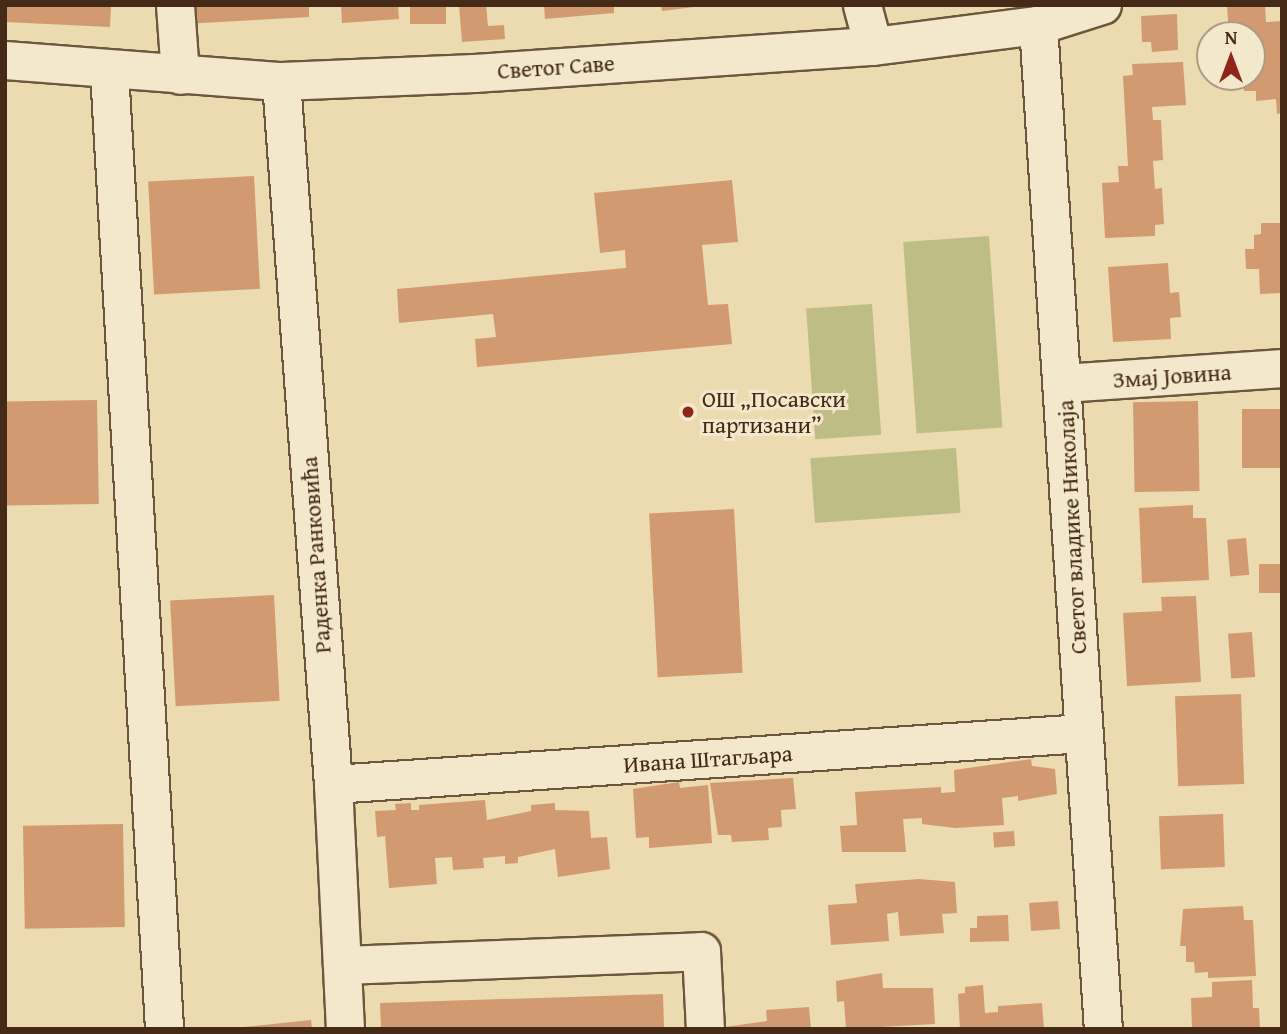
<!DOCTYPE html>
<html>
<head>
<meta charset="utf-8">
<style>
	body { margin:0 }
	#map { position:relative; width:1287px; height:1034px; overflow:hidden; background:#ecdab0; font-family:"Gentium Book Plus",serif }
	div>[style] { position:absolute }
	.green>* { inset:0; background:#bfbd86; transform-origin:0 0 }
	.building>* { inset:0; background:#d19a71; transform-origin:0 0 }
	.roads { filter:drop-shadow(2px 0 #6e563d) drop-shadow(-2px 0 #6e563d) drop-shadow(0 2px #6e563d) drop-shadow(0 -2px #6e563d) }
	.minor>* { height:37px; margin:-18.5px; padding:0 18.5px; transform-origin:18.5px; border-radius:18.5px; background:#f3e7cc }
	.dots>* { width:19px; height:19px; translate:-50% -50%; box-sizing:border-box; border:4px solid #f3e7cc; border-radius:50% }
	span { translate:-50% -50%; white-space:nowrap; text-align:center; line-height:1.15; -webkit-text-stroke:6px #f3e7cc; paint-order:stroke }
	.street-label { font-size:23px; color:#442a17 }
	.poi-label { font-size:23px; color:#442a17 }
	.left { translate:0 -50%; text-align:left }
	.frame { position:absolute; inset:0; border:7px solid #442a17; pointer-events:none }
	.north { position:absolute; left:1196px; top:21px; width:70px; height:70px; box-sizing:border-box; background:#f3e7cc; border:2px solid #ad9b84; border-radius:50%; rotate:0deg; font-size:19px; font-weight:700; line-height:28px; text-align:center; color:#442a17 }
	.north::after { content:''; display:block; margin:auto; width:24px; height:32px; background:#8f2418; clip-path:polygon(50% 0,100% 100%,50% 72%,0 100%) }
</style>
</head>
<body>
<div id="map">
	<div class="green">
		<i style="left:989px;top:236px;width:192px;height:86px;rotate:86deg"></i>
		<i style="left:872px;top:304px;width:131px;height:66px;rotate:86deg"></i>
		<i style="left:956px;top:448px;width:65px;height:146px;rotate:86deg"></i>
	</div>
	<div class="building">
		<i style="clip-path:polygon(5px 5px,111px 5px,110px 27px,5px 22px)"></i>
		<i style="clip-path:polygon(182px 5px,309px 5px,309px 17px,183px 24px)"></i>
		<i style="clip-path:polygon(341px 5px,398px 5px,399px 19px,342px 23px)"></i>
		<i style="left:410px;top:5px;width:36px;height:19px"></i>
		<i style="clip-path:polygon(459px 5px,486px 5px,488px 26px,504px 25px,505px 39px,462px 42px)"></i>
		<i style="clip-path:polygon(544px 5px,614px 5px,614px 13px,545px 19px)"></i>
		<i style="clip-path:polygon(661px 5px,694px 5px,694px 7px,662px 11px)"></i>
		<i style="clip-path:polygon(1227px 5px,1265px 5px,1266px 22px,1282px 21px,1282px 113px,1277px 114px,1276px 99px,1256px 101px,1256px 91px,1244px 91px,1244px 77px,1252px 77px,1252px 35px,1229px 35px)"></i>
		<i style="clip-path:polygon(1177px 14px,1178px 50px,1152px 52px,1151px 42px,1142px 42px,1141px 16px)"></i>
		<i style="clip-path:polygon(1183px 62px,1186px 105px,1152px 107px,1153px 120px,1161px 120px,1163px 160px,1153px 161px,1155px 189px,1162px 188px,1164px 224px,1155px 225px,1155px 236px,1105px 238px,1102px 183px,1119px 182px,1118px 166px,1128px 166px,1123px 76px,1133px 75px,1132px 64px)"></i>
		<i style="left:254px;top:176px;width:113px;height:106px;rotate:87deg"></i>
		<i style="clip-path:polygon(732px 180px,738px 242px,702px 245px,708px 305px,728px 304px,732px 344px,477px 367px,475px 339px,496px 337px,493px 314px,399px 323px,397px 289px,626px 268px,625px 250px,600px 253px,594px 193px)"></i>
		<i style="clip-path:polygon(1282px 206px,1282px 293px,1260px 294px,1259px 269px,1246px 269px,1245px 249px,1254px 249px,1254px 235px,1261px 234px,1261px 223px,1280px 223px)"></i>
		<i style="clip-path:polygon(1168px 263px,1170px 293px,1179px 292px,1181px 317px,1170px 318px,1171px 339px,1113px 342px,1108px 267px)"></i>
		<i style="left:97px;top:400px;width:104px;height:92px;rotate:89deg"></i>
		<i style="left:1198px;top:401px;width:90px;height:65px;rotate:89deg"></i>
		<i style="left:1242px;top:409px;width:40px;height:59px"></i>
		<i style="clip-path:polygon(1193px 505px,1193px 518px,1206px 518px,1209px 580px,1142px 583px,1139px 508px)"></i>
		<i style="left:734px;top:509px;width:164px;height:85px;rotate:87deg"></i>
		<i style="left:1246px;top:538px;width:37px;height:19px;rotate:85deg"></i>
		<i style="left:1282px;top:564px;width:29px;height:23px;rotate:90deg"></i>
		<i style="left:274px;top:595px;width:106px;height:104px;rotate:87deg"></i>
		<i style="clip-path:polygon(1196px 596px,1201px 682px,1127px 686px,1123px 613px,1162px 611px,1161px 597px)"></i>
		<i style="left:1252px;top:632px;width:45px;height:24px;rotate:86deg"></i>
		<i style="left:1241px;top:694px;width:90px;height:66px;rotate:88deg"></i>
		<i style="clip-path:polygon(1031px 759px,1032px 766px,1055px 769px,1057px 794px,1018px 801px,1018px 796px,1002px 798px,1004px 825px,955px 828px,922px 824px,922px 818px,903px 819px,906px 852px,842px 852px,840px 826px,857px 825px,855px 792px,941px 787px,941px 793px,955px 792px,954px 770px)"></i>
		<i style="clip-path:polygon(793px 778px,796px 809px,781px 810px,782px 827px,768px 828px,769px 840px,732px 842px,731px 835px,718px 835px,710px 783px)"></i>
		<i style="clip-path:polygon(679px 782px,680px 788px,708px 785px,712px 843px,649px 848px,649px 837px,636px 838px,633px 789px)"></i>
		<i style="clip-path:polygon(485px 800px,487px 820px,531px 811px,531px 805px,555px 803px,555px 810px,589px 811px,591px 838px,607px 837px,610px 869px,558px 877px,555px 849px,518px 857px,518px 863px,505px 864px,505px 856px,483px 858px,484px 868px,453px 870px,452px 857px,435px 858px,437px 884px,389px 888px,385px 836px,377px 837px,375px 811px,396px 810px,395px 804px,411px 803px,411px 810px,419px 810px,419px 805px)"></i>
		<i style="left:1223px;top:814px;width:53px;height:64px;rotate:88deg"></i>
		<i style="left:123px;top:824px;width:103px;height:100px;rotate:89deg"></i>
		<i style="left:1014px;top:831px;width:15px;height:21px;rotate:86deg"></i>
		<i style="clip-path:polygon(919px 879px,955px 882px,957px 913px,942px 914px,944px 933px,900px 936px,898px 912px,887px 914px,889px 941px,831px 945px,828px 905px,857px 903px,855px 884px)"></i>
		<i style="left:1058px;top:901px;width:28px;height:29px;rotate:86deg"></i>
		<i style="clip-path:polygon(1243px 906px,1244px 920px,1253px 920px,1256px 976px,1208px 978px,1208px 972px,1195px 973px,1194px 962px,1186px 962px,1186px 946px,1180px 946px,1183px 909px)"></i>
		<i style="clip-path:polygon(1008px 915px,1009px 941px,970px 942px,970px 928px,977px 928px,977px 916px)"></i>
		<i style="clip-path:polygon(882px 973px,883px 988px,933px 988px,935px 1024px,846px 1029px,844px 1001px,837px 1002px,836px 981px)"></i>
		<i style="clip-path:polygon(1252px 980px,1253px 1008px,1259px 1008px,1260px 1029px,1192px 1029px,1191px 998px,1212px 997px,1212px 982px)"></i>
		<i style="clip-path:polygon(983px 985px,985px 1013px,998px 1012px,998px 1006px,1042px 1003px,1044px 1029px,960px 1029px,958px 994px,965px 993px,965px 987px)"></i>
		<i style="clip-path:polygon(663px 994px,664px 1029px,381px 1029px,380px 1003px)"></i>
		<i style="clip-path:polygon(809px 1007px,811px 1029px,710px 1029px,767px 1021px,766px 1010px)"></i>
		<i style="left:311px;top:1020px;width:9px;height:100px;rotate:84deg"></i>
	</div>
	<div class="roads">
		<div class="minor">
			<i style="left:175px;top:5px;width:70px;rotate:85.9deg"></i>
			<i style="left:862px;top:5px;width:42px;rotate:75deg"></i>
			<i style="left:1038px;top:25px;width:1006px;rotate:86.3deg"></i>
			<i style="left:5px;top:60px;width:277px;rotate:4.4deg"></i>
			<i style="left:281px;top:81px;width:193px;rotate:-2.4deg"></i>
			<i style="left:474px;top:73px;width:400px;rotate:-3.9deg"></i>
			<i style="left:873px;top:46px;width:166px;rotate:-7.3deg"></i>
			<i style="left:1038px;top:25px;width:67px;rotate:-17.4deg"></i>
			<i style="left:109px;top:71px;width:960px;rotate:86.71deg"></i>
			<i style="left:281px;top:81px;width:705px;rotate:85.77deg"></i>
			<i style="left:333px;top:784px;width:245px;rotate:87.2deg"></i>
			<i style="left:1063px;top:383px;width:220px;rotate:-3.9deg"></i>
			<i style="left:333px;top:784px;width:752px;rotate:-3.89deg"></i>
			<i style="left:342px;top:965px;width:359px;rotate:-2.2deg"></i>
			<i style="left:701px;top:951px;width:78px;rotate:87.1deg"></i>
		</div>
	</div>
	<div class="dots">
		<i style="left:688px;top:412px;background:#8f2418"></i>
	</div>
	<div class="street-label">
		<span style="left:556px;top:67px;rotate:-4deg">Светог Саве</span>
		<span style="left:1172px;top:376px;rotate:-4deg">Змај Јовина</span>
		<span style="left:1072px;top:527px;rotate:-93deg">Светог владике Николаја</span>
		<span style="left:316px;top:555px;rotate:-94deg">Раденка Ранковића</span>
		<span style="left:708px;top:759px;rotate:-4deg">Ивана Штагљара</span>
	</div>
	<div class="poi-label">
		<span class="left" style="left:702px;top:412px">ОШ „Посавски<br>партизани”</span>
	</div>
	<div class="frame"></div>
	<div class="north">N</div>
</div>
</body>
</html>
